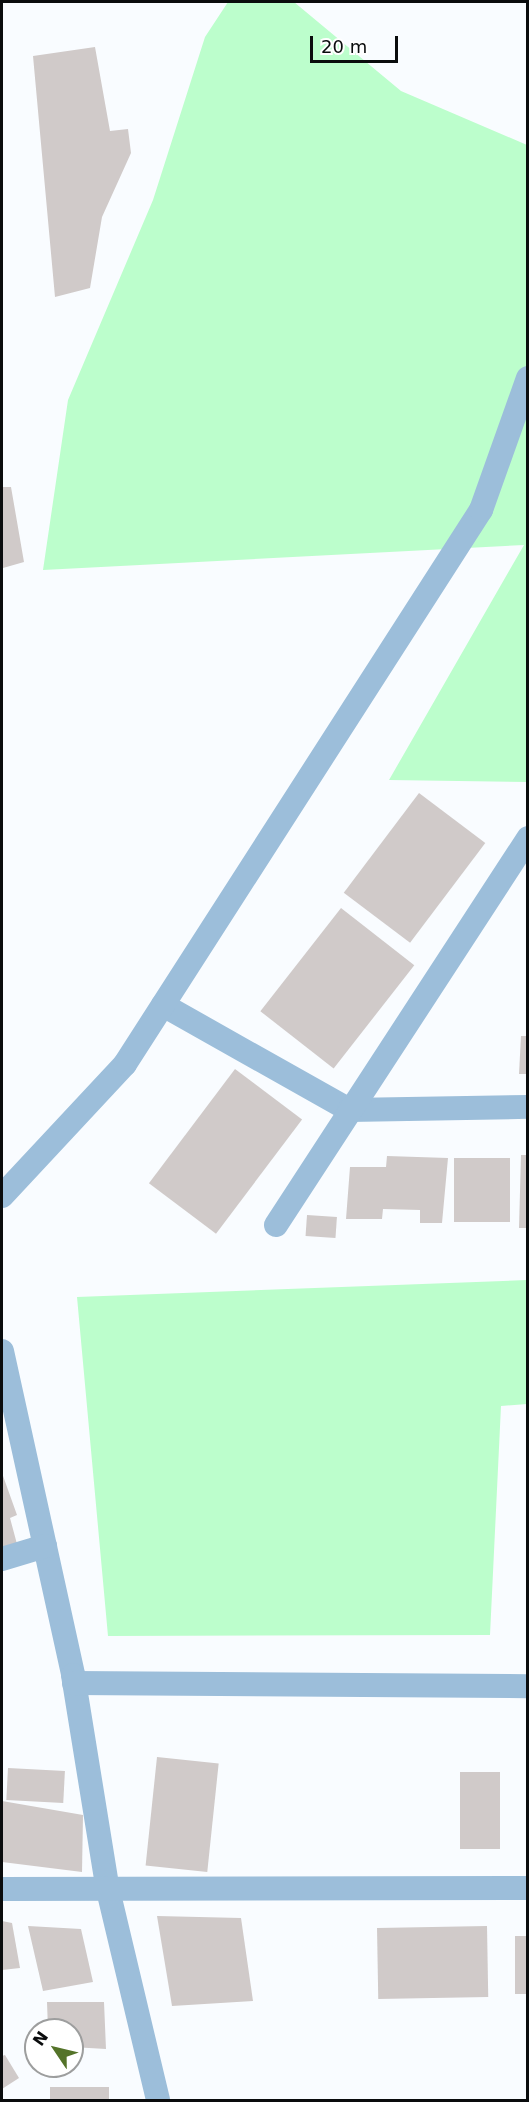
<!DOCTYPE html>
<html>
<head>
<meta charset="utf-8">
<style>
	body { margin:0 }
	#map { position:relative; width:529px; height:2102px; overflow:hidden; background:#f9fcff; font-family:"DejaVu Sans",sans-serif }
	div>[style] { position:absolute }
	.green>* { inset:0; background:#bcfecc }
	.building>* { inset:0; background:#d0cac9; transform-origin:0 0 }
	.street>* { height:24px; margin:-12px; padding:0 12px; transform-origin:12px; border-radius:12px; background:#9cbeda }
	span { translate:-50% -50%; white-space:nowrap; text-align:center; line-height:1.15; -webkit-text-stroke:4.5px #fff; paint-order:stroke }
	.frame { position:absolute; inset:0; border:3px solid #0a0c0d; pointer-events:none }
	.north { position:absolute; left:24px; top:2018px; width:60px; height:60px; box-sizing:border-box; background:#fff; border:2px solid #9d9e9e; border-radius:50%; rotate:305deg; font-size:16px; font-weight:700; line-height:24px; text-align:center; color:#0a0c0d }
	.north::after { content:''; display:block; margin:auto; width:21px; height:27px; background:#547329; clip-path:polygon(50% 0,100% 100%,50% 72%,0 100%) }
	.scale { position:absolute; left:310px; top:36px; width:88px; height:27px; box-sizing:border-box; border:3px solid #0a0c0d; border-top:0; padding-left:8px; font-size:18px; line-height:21px; white-space:nowrap; color:#0a0c0d; -webkit-text-stroke:4px #fff; paint-order:stroke }
</style>
</head>
<body>
<div id="map">
	<div class="green">
		<i style="clip-path:polygon(228px 2px,294px 2px,401px 91px,527px 145px,527px 782px,389px 780px,524px 545px,43px 570px,68px 400px,153px 200px,205px 37px)"></i>
		<i style="clip-path:polygon(527px 1280px,527px 1404px,501px 1406px,490px 1635px,108px 1636px,77px 1297px)"></i>
	</div>
	<div class="building">
		<i style="clip-path:polygon(95px 47px,110px 131px,128px 129px,131px 153px,102px 217px,90px 288px,55px 297px,33px 56px)"></i>
		<i style="clip-path:polygon(2px 487px,11px 487px,24px 562px,3px 568px,2px 590px)"></i>
		<i style="left:419px;top:793px;width:83px;height:125px;rotate:37deg"></i>
		<i style="left:341px;top:908px;width:93px;height:131px;rotate:38deg"></i>
		<i style="clip-path:polygon(521px 1036px,528px 1036px,528px 1074px,519px 1074px)"></i>
		<i style="left:235px;top:1069px;width:84px;height:143px;rotate:37deg"></i>
		<i style="clip-path:polygon(521px 1155px,528px 1155px,528px 1228px,519px 1228px)"></i>
		<i style="clip-path:polygon(387px 1156px,448px 1158px,442px 1223px,420px 1223px,420px 1210px,383px 1209px,382px 1219px,346px 1219px,350px 1167px,386px 1167px)"></i>
		<i style="left:454px;top:1158px;width:56px;height:64px"></i>
		<i style="left:307px;top:1215px;width:30px;height:21px;rotate:4deg"></i>
		<i style="clip-path:polygon(2px 1473px,17px 1515px,10px 1518px,17px 1544px,2px 1548px)"></i>
		<i style="left:157px;top:1757px;width:62px;height:109px;rotate:6deg"></i>
		<i style="left:8px;top:1768px;width:57px;height:32px;rotate:3deg"></i>
		<i style="left:460px;top:1772px;width:40px;height:77px"></i>
		<i style="clip-path:polygon(2px 1801px,83px 1815px,82px 1872px,2px 1862px)"></i>
		<i style="clip-path:polygon(157px 1916px,241px 1918px,253px 2001px,172px 2006px)"></i>
		<i style="clip-path:polygon(2px 1921px,12px 1923px,20px 1968px,2px 1970px)"></i>
		<i style="clip-path:polygon(28px 1926px,81px 1929px,93px 1982px,43px 1991px)"></i>
		<i style="left:487px;top:1926px;width:71px;height:110px;rotate:89deg"></i>
		<i style="left:515px;top:1936px;width:13px;height:58px"></i>
		<i style="clip-path:polygon(47px 2002px,104px 2002px,106px 2049px,72px 2047px,72px 2030px,48px 2030px)"></i>
		<i style="clip-path:polygon(5px 2055px,19px 2078px,2px 2089px,2px 2056px)"></i>
		<i style="left:109px;top:2087px;width:13px;height:59px;rotate:90deg"></i>
	</div>
	<div class="street">
		<i style="left:163px;top:1005px;width:214px;rotate:29.4deg"></i>
		<i style="left:349px;top:1110px;width:179px;rotate:-1deg"></i>
		<i style="left:2px;top:1196px;width:180px;rotate:-47deg"></i>
		<i style="left:125px;top:1064px;width:659px;rotate:-57.28deg"></i>
		<i style="left:481px;top:510px;width:140px;rotate:-70.4deg"></i>
		<i style="left:276px;top:1225px;width:462px;rotate:-56.9deg"></i>
		<i style="left:2px;top:1351px;width:332px;rotate:77.6deg"></i>
		<i style="left:73px;top:1675px;width:218px;rotate:80.8deg"></i>
		<i style="left:108px;top:1890px;width:216px;rotate:76.6deg"></i>
		<i style="left:2px;top:1559px;width:45px;rotate:-16.8deg"></i>
		<i style="left:74px;top:1683px;width:454px;rotate:0.4deg"></i>
		<i style="left:2px;top:1889px;width:526px;rotate:-0.11deg"></i>
	</div>
	<div class="frame"></div>
	<div class="north">N</div>
	<div class="scale">20 m</div>
</div>
</body>
</html>
